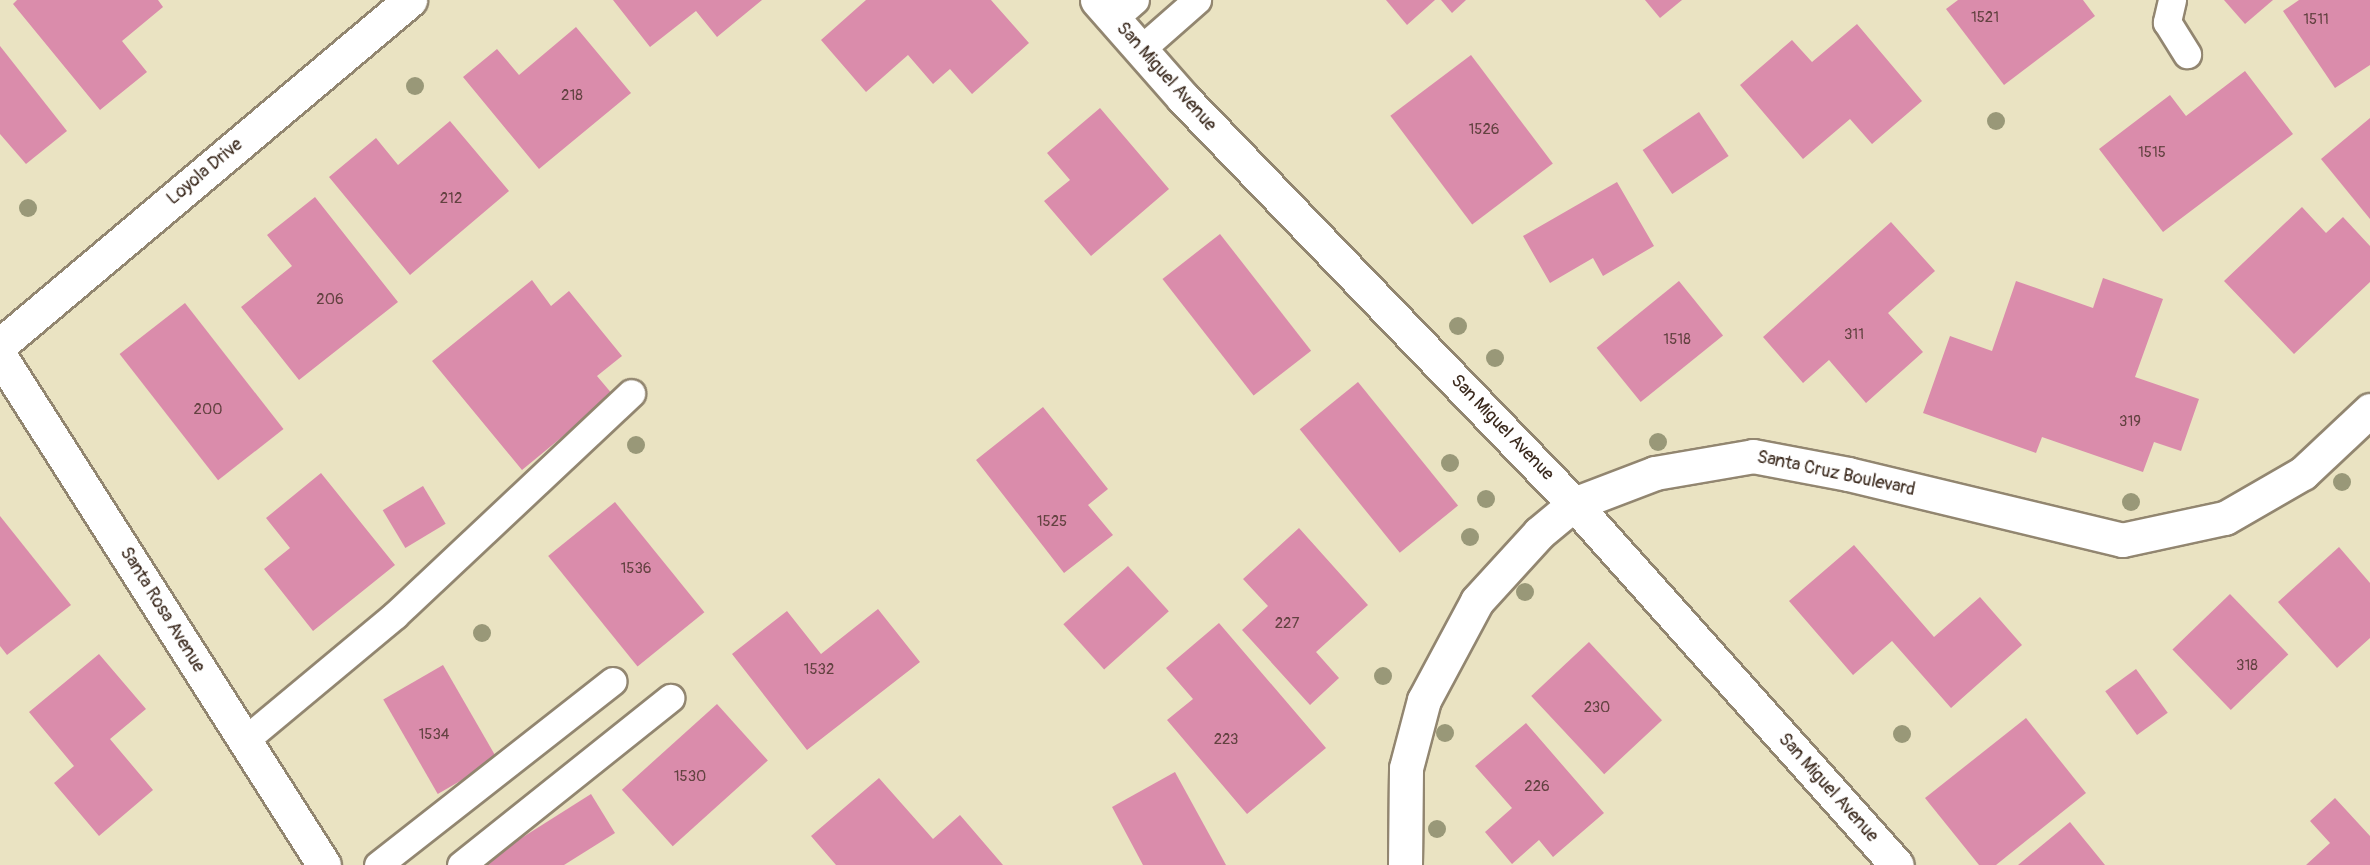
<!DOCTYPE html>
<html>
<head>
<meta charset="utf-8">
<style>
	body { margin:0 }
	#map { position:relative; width:2370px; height:865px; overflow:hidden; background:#eae3c2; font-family:Pangolin,sans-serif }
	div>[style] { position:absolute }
	.building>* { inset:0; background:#da8cab; transform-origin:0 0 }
	.roads { filter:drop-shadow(2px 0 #928670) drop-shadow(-2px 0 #928670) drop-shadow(0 2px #928670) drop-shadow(0 -2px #928670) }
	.service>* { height:27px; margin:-13.5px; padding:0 13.5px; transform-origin:13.5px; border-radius:13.5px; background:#fff }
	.minor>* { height:33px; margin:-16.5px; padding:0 16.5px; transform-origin:16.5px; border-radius:16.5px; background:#fff }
	.trees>* { width:18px; height:18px; margin:-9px; border-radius:50%; background:#999878 }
	span { translate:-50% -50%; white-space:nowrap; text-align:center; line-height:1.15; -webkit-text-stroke:4.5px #fff; paint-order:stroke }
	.number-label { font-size:15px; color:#634241 }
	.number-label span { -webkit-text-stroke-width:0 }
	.street-label { font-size:18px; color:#3b2a1e }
</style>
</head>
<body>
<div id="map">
	<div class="building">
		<i style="clip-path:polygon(17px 0,158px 0,163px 7px,122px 41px,147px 72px,100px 110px,13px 4px)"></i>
		<i style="clip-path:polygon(613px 0,762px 0,717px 37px,696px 11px,650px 47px)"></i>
		<i style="clip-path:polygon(866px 0,991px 0,1029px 43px,972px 94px,950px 69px,933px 84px,908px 55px,866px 92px,821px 40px)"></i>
		<i style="clip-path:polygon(1386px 0,1435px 0,1407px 25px)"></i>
		<i style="clip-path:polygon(1441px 0,1466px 0,1452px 13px)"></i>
		<i style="clip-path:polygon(1645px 0,1682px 0,1660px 18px)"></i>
		<i style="clip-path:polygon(1958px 0,2083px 0,2095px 16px,2004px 85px,1946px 9px)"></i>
		<i style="clip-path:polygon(2224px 0,2273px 0,2245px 24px)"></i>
		<i style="clip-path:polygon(2299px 0,2370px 0,2370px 65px,2335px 88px,2283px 11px)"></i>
		<i style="clip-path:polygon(1857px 24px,1922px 101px,1872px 144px,1850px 119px,1803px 159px,1740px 85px,1792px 40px,1812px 62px)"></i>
		<i style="clip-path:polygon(576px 27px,631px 93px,539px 169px,463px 77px,497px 49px,519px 75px)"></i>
		<i style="clip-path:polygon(0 46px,67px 131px,26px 164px,0 134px)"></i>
		<i style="left:1471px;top:55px;width:136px;height:101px;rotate:53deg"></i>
		<i style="clip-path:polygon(2245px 71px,2293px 134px,2163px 232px,2099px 149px,2170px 95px,2186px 116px)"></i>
		<i style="clip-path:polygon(1100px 108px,1169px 189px,1091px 256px,1044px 201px,1070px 180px,1047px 153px)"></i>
		<i style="left:1699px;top:112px;width:53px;height:68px;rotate:56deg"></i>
		<i style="clip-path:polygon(2370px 118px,2370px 219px,2321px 159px)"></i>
		<i style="clip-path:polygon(450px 121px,509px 191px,410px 275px,329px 177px,376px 138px,398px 165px)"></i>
		<i style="clip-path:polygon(1617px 182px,1654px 246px,1603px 276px,1593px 258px,1550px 283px,1523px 236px)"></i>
		<i style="clip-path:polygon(315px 197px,398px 302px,299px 380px,241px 307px,292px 266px,267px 235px)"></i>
		<i style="clip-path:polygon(2302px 207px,2326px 233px,2343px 217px,2370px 246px,2370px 282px,2294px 354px,2224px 281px)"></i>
		<i style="clip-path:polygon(1891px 222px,1935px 271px,1888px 313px,1923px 352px,1866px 403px,1829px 360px,1803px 383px,1763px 337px)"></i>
		<i style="left:1220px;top:234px;width:148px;height:73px;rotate:52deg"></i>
		<i style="clip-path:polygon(2103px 278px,2163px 299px,2135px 377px,2199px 399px,2181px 451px,2154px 442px,2143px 472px,2042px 437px,2036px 453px,1923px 413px,1950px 336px,1992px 351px,2016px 281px,2093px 308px)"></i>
		<i style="clip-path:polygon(532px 280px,551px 306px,569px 291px,622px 356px,597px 376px,613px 395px,522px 470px,432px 361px)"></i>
		<i style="left:1679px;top:281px;width:70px;height:106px;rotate:51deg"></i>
		<i style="left:185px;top:303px;width:160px;height:83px;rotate:52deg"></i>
		<i style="left:1358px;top:382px;width:159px;height:75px;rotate:51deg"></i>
		<i style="clip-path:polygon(1043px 407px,1108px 489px,1088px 505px,1113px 535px,1064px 573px,976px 460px)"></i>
		<i style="clip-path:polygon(321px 473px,395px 565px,313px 631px,264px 569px,290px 548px,266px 518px)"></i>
		<i style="left:423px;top:486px;width:44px;height:47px;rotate:59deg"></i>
		<i style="left:615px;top:502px;width:142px;height:86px;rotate:51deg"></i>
		<i style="clip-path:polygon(0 516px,71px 605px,7px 655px,0 646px)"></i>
		<i style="clip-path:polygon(1299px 528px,1368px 605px,1316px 652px,1339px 678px,1310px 705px,1242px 630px,1268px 606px,1243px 579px)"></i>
		<i style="clip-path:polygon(1854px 545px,1934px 637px,1980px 597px,2022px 645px,1951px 708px,1892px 641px,1853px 675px,1789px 601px)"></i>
		<i style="clip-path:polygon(2339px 547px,2370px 583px,2370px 638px,2337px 668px,2278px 602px)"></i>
		<i style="left:1128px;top:566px;width:61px;height:87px;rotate:48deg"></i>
		<i style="left:2230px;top:594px;width:84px;height:80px;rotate:46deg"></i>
		<i style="clip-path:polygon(878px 609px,920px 662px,807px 750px,732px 654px,787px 611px,821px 654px)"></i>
		<i style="clip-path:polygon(1219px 623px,1326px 748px,1247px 814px,1167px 720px,1193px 699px,1166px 668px)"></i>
		<i style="left:1589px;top:642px;width:107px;height:79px;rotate:47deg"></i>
		<i style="clip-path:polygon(99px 654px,146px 709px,110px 739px,153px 790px,99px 836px,54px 783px,74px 766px,29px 712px)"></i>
		<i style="left:443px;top:665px;width:109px;height:69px;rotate:60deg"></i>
		<i style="left:2136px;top:669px;width:54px;height:38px;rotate:54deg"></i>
		<i style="left:717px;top:704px;width:76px;height:128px;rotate:48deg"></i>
		<i style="clip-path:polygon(2026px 718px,2086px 793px,1996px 865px,1979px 865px,1925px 798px)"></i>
		<i style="clip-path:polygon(1526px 723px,1604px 813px,1553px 857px,1539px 840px,1512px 864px,1485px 832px,1512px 808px,1475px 766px)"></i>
		<i style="clip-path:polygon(1175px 772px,1226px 865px,1143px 865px,1112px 807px)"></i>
		<i style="clip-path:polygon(879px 778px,933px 839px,960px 815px,1003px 865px,836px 865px,811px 836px)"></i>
		<i style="clip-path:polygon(591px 794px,615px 833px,564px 865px,479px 865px)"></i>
		<i style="clip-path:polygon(2335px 798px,2370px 836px,2370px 865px,2306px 865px,2330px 843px,2310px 821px)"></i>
		<i style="clip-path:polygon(2070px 822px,2105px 865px,2018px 865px)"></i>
	</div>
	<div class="roads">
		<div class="service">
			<i style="left:2172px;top:0;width:23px;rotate:103deg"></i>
			<i style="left:2167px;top:22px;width:38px;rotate:58deg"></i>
			<i style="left:1113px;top:19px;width:29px;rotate:-41deg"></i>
			<i style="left:1140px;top:50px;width:76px;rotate:-41.3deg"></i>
			<i style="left:245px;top:740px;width:195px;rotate:-39.8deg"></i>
			<i style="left:395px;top:615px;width:324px;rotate:-43.2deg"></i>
			<i style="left:378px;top:865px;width:298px;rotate:-38.1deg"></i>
			<i style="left:461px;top:865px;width:268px;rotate:-38.6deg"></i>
		</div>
		<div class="minor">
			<i style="left:1097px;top:0;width:130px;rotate:48.7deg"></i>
			<i style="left:1183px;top:98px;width:564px;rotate:46.08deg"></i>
			<i style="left:1574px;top:504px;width:484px;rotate:48.2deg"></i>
			<i style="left:0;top:345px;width:536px;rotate:-40.08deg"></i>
			<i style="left:0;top:356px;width:603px;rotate:57.52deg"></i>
			<i style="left:1405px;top:865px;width:97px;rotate:-89.4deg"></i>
			<i style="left:1406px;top:768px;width:70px;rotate:-75.2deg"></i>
			<i style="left:1424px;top:700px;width:112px;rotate:-61.8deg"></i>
			<i style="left:1477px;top:601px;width:92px;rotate:-47.6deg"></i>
			<i style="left:1539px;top:533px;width:45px;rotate:-39.6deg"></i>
			<i style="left:1574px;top:504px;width:87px;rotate:-20.9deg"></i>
			<i style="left:1655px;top:473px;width:99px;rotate:-9.8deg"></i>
			<i style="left:1753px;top:456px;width:97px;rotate:10.7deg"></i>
			<i style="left:1848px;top:474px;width:282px;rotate:13.5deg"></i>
			<i style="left:2122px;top:540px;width:105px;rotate:-12.1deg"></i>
			<i style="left:2225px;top:518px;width:90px;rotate:-30deg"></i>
			<i style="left:2303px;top:473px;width:92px;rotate:-43.2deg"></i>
		</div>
	</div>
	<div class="trees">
		<i style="left:415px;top:86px"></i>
		<i style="left:1996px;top:121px"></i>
		<i style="left:28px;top:208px"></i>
		<i style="left:1458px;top:326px"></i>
		<i style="left:1495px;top:358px"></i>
		<i style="left:1658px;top:442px"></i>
		<i style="left:636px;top:445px"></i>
		<i style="left:1450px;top:463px"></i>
		<i style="left:2342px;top:482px"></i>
		<i style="left:1486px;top:499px"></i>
		<i style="left:2131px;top:502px"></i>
		<i style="left:1470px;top:537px"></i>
		<i style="left:1525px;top:592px"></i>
		<i style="left:482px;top:633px"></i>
		<i style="left:1383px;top:676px"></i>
		<i style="left:1445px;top:733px"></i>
		<i style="left:1902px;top:734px"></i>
		<i style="left:1437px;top:829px"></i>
	</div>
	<div class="number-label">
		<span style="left:1985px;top:18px">1521</span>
		<span style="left:2316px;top:20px">1511</span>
		<span style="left:572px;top:96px">218</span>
		<span style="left:1484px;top:130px">1526</span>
		<span style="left:2152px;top:153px">1515</span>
		<span style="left:451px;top:199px">212</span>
		<span style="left:330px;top:300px">206</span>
		<span style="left:1854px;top:335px">311</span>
		<span style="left:1677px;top:340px">1518</span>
		<span style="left:208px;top:410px">200</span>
		<span style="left:2130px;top:422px">319</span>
		<span style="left:1052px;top:522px">1525</span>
		<span style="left:636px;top:569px">1536</span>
		<span style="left:1287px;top:624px">227</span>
		<span style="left:2247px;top:666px">318</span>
		<span style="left:819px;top:670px">1532</span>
		<span style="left:1597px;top:708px">230</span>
		<span style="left:434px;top:735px">1534</span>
		<span style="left:1226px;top:740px">223</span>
		<span style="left:690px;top:777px">1530</span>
		<span style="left:1537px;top:787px">226</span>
	</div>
	<div class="street-label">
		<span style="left:1166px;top:77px;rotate:48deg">San Miguel Avenue</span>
		<span style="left:205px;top:172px;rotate:-40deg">Loyola Drive</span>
		<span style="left:1502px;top:428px;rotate:46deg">San Miguel Avenue</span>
		<span style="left:1836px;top:474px;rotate:12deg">Santa Cruz Boulevard</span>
		<span style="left:162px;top:610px;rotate:58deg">Santa Rosa Avenue</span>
		<span style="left:1828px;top:788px;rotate:48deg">San Miguel Avenue</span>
	</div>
</div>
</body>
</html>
